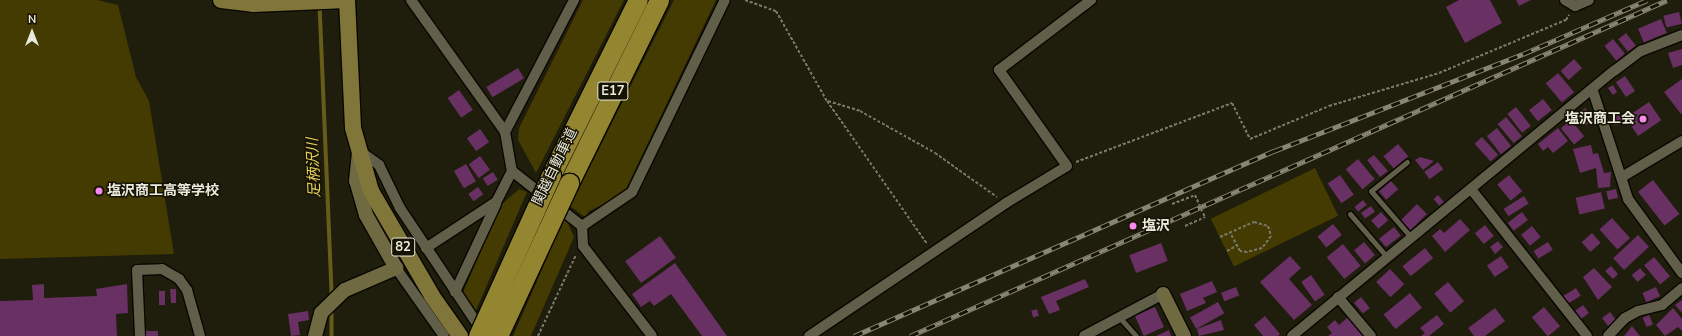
<!DOCTYPE html>
<html>
<head>
<meta charset="utf-8">
<style>
	body { margin:0 }
	#map { position:relative; width:1682px; height:336px; overflow:hidden; background:#1f1d0b; font-family:"Nunito Sans","Noto Sans JP",sans-serif }
	div>[style] { position:absolute }
	.green>* { inset:0; background:#433b01; transform-origin:0 0 }
	.stream>* { height:3.5px; margin:-1.75px; padding:0 1.75px; transform-origin:1.75px; border-radius:1.75px; background:#675d1a }
	.building>* { inset:0; background:#683063; transform-origin:0 0 }
	.path>* { height:2px; margin-top:-1px; transform-origin:0; background:repeating-linear-gradient(90deg,#7a7969 0 3px,transparent 0 5px) }
	.roads { filter:drop-shadow(1px 0 #090700) drop-shadow(-1px 0 #090700) drop-shadow(0 1px #090700) drop-shadow(0 -1px #090700) }
	.service>* { height:5px; margin:-2.5px; padding:0 2.5px; transform-origin:2.5px; border-radius:2.5px; background:#615e4a }
	.minor>* { height:10px; margin:-5px; padding:0 5px; transform-origin:5px; border-radius:5px; background:#615e4a }
	.secondary>* { height:14px; margin:-7px; padding:0 7px; transform-origin:7px; border-radius:7px; background:#706a42 }
	.primary>* { height:16px; margin:-8px; padding:0 8px; transform-origin:8px; border-radius:8px; background:#80763a }
	.motorway>* { height:19px; margin:-9.5px; padding:0 9.5px; transform-origin:9.5px; border-radius:9.5px; background:#948630 }
	.rail>* { height:4.5px; margin-top:-2.25px; transform-origin:0; background:repeating-linear-gradient(90deg,#161303 0 9px,#878576 0 18px); box-sizing:border-box; border-block:1px solid #878576 }
	.path-bridge>* { height:2px; margin-top:-1px; transform-origin:0; background:repeating-linear-gradient(90deg,#7a7969 0 3px,transparent 0 5px) }
	.bridges { filter:drop-shadow(1px 0 #090700) drop-shadow(-1px 0 #090700) drop-shadow(0 1px #090700) drop-shadow(0 -1px #090700) }
	.motorway-bridge>* { height:19px; margin:-9.5px; padding:0 9.5px; transform-origin:9.5px; border-radius:9.5px; background:#948630 }
	.dots>* { width:11px; height:11px; translate:-50% -50%; box-sizing:border-box; border:2px solid #161303; border-radius:50% }
	span { translate:-50% -50%; white-space:nowrap; text-align:center; line-height:1.15; -webkit-text-stroke:3px #161303; paint-order:stroke }
	.shield-label span { padding:1px 3px; background:#161303; border:1px solid; border-radius:3px; -webkit-text-stroke-width:0 }
	.shield-label { font-size:13px; color:#ebeade; font-weight:700 }
	.poi-label { font-size:14px; color:#ebeade; font-weight:700 }
	.right { translate:-100% -50%; text-align:right }
	.left { translate:0 -50%; text-align:left }
	.street-label { font-size:14px; color:#ebeade }
	.water-label { font-size:15px; color:#e4d25e; font-style:italic }
	.north { position:absolute; left:12px; top:12px; width:40px; height:40px; -webkit-text-stroke:3px #161303; paint-order:stroke; rotate:0deg; font-size:11px; font-weight:700; line-height:16px; text-align:center; color:#ebeade }
	.north::after { content:''; display:block; margin:auto; width:14px; height:18px; background:#ebeade; clip-path:polygon(50% 0,100% 100%,50% 72%,0 100%) }
</style>
</head>
<body>
<div id="map">
	<div class="green">
		<i style="clip-path:polygon(0 0,97px 0,118px 5px,136px 77px,149px 101px,174px 254px,0 259px)"></i>
		<i style="clip-path:polygon(583px 0,624px 0,536px 173px,518px 140px,519px 128px)"></i>
		<i style="clip-path:polygon(674px 0,716px 0,626px 189px,617px 198px,589px 211px,585px 217px,570px 206px)"></i>
		<i style="left:1315px;top:168px;width:53px;height:116px;rotate:64deg"></i>
		<i style="clip-path:polygon(519px 189px,527px 192px,474px 315px,461px 297px,501px 205px)"></i>
		<i style="clip-path:polygon(565px 217px,574px 237px,531px 336px,513px 336px)"></i>
	</div>
	<div class="stream">
		<i style="left:320px;top:5px;width:291px;rotate:87.6deg"></i>
		<i style="left:332px;top:309px;width:27px;rotate:90deg"></i>
	</div>
	<div class="building">
		<i style="clip-path:polygon(1459px 0,1490px 0,1502px 23px,1465px 43px,1446px 7px)"></i>
		<i style="clip-path:polygon(1516px 0,1531px 0,1519px 6px)"></i>
		<i style="left:1679px;top:12px;width:12px;height:16px;rotate:76deg"></i>
		<i style="left:1661px;top:19px;width:15px;height:25px;rotate:67deg"></i>
		<i style="left:1626px;top:33px;width:16px;height:10px;rotate:52deg"></i>
		<i style="left:1613px;top:39px;width:19px;height:11px;rotate:51deg"></i>
		<i style="clip-path:polygon(1682px 49px,1682px 65px,1673px 68px,1668px 53px)"></i>
		<i style="left:1574px;top:59px;width:12px;height:18px;rotate:48deg"></i>
		<i style="left:518px;top:68px;width:12px;height:37px;rotate:59deg"></i>
		<i style="left:1558px;top:73px;width:25px;height:16px;rotate:50deg"></i>
		<i style="left:1625px;top:76px;width:18px;height:11px;rotate:56deg"></i>
		<i style="clip-path:polygon(1682px 79px,1682px 113px,1681px 114px,1664px 92px)"></i>
		<i style="clip-path:polygon(1613px 85px,1617px 92px,1613px 95px,1608px 88px)"></i>
		<i style="left:459px;top:90px;width:24px;height:14px;rotate:55deg"></i>
		<i style="left:1543px;top:99px;width:14px;height:18px;rotate:51deg"></i>
		<i style="left:1649px;top:102px;width:22px;height:28px;rotate:56deg"></i>
		<i style="left:1516px;top:107px;width:24px;height:11px;rotate:52deg"></i>
		<i style="left:1585px;top:108px;width:14px;height:11px;rotate:51deg"></i>
		<i style="left:1620px;top:114px;width:10px;height:8px;rotate:79deg"></i>
		<i style="left:1506px;top:117px;width:25px;height:11px;rotate:50deg"></i>
		<i style="left:1571px;top:120px;width:21px;height:13px;rotate:51deg"></i>
		<i style="left:1497px;top:128px;width:23px;height:13px;rotate:52deg"></i>
		<i style="clip-path:polygon(1558px 128px,1568px 141px,1553px 153px,1548px 147px,1543px 151px,1538px 144px)"></i>
		<i style="left:480px;top:129px;width:16px;height:16px;rotate:55deg"></i>
		<i style="left:1482px;top:137px;width:24px;height:10px;rotate:48deg"></i>
		<i style="left:1398px;top:144px;width:16px;height:19px;rotate:50deg"></i>
		<i style="clip-path:polygon(1591px 145px,1593px 154px,1598px 153px,1604px 173px,1611px 172px,1610px 187px,1598px 188px,1596px 168px,1580px 173px,1573px 149px)"></i>
		<i style="clip-path:polygon(1374px 155px,1388px 171px,1380px 177px,1367px 160px)"></i>
		<i style="left:480px;top:156px;width:17px;height:14px;rotate:54deg"></i>
		<i style="clip-path:polygon(1420px 157px,1434px 161px,1423px 170px,1415px 160px)"></i>
		<i style="left:1358px;top:159px;width:26px;height:16px;rotate:50deg"></i>
		<i style="left:1438px;top:162px;width:9px;height:17px;rotate:54deg"></i>
		<i style="left:466px;top:164px;width:20px;height:14px;rotate:60deg"></i>
		<i style="left:493px;top:172px;width:9px;height:12px;rotate:58deg"></i>
		<i style="left:1340px;top:175px;width:24px;height:15px;rotate:55deg"></i>
		<i style="left:1509px;top:175px;width:21px;height:15px;rotate:51deg"></i>
		<i style="left:1653px;top:180px;width:43px;height:19px;rotate:52deg"></i>
		<i style="left:1391px;top:181px;width:11px;height:16px;rotate:49deg"></i>
		<i style="left:478px;top:187px;width:9px;height:12px;rotate:54deg"></i>
		<i style="left:1616px;top:189px;width:9px;height:10px;rotate:77deg"></i>
		<i style="left:1601px;top:192px;width:17px;height:26px;rotate:77deg"></i>
		<i style="left:1438px;top:195px;width:9px;height:6px;rotate:49deg"></i>
		<i style="left:1524px;top:196px;width:9px;height:24px;rotate:58deg"></i>
		<i style="left:1363px;top:200px;width:6px;height:11px;rotate:51deg"></i>
		<i style="left:1417px;top:204px;width:14px;height:23px;rotate:45deg"></i>
		<i style="left:1371px;top:206px;width:7px;height:12px;rotate:56deg"></i>
		<i style="left:1381px;top:212px;width:11px;height:13px;rotate:49deg"></i>
		<i style="left:1522px;top:212px;width:10px;height:18px;rotate:53deg"></i>
		<i style="left:1612px;top:218px;width:27px;height:17px;rotate:48deg"></i>
		<i style="clip-path:polygon(1460px 219px,1470px 230px,1445px 252px,1432px 236px,1440px 229px,1444px 233px)"></i>
		<i style="left:1333px;top:224px;width:14px;height:20px;rotate:51deg"></i>
		<i style="left:1485px;top:225px;width:14px;height:13px;rotate:51deg"></i>
		<i style="left:1532px;top:226px;width:14px;height:14px;rotate:51deg"></i>
		<i style="left:1394px;top:227px;width:11px;height:19px;rotate:52deg"></i>
		<i style="left:1592px;top:233px;width:13px;height:14px;rotate:48deg"></i>
		<i style="left:1638px;top:235px;width:16px;height:34px;rotate:47deg"></i>
		<i style="left:660px;top:236px;width:27px;height:43px;rotate:54deg"></i>
		<i style="clip-path:polygon(1498px 241px,1503px 247px,1495px 254px,1490px 247px)"></i>
		<i style="left:1364px;top:242px;width:17px;height:13px;rotate:50deg"></i>
		<i style="left:1548px;top:242px;width:9px;height:17px;rotate:58deg"></i>
		<i style="left:1161px;top:243px;width:19px;height:34px;rotate:69deg"></i>
		<i style="left:1343px;top:244px;width:28px;height:21px;rotate:51deg"></i>
		<i style="left:1425px;top:248px;width:13px;height:29px;rotate:51deg"></i>
		<i style="clip-path:polygon(1290px 256px,1301px 268px,1289px 279px,1312px 305px,1294px 320px,1260px 282px)"></i>
		<i style="left:1501px;top:256px;width:14px;height:17px;rotate:56deg"></i>
		<i style="left:1654px;top:257px;width:25px;height:13px;rotate:50deg"></i>
		<i style="clip-path:polygon(675px 263px,727px 336px,702px 336px,671px 294px,654px 306px,650px 301px,641px 307px,632px 294px)"></i>
		<i style="clip-path:polygon(1611px 266px,1618px 274px,1613px 279px,1605px 271px)"></i>
		<i style="clip-path:polygon(1594px 268px,1612px 287px,1598px 300px,1583px 277px)"></i>
		<i style="left:1640px;top:268px;width:9px;height:11px;rotate:49deg"></i>
		<i style="left:1390px;top:269px;width:21px;height:19px;rotate:47deg"></i>
		<i style="left:1311px;top:275px;width:24px;height:12px;rotate:55deg"></i>
		<i style="clip-path:polygon(1085px 279px,1089px 287px,1056px 301px,1060px 310px,1049px 314px,1041px 297px)"></i>
		<i style="clip-path:polygon(1212px 281px,1217px 292px,1203px 298px,1206px 303px,1187px 311px,1180px 294px)"></i>
		<i style="left:1448px;top:282px;width:25px;height:18px;rotate:50deg"></i>
		<i style="clip-path:polygon(44px 284px,44px 298px,97px 296px,96px 289px,127px 284px,128px 313px,116px 314px,117px 336px,0 336px,0 301px,33px 300px,32px 285px)"></i>
		<i style="left:1236px;top:287px;width:9px;height:16px;rotate:69deg"></i>
		<i style="left:1656px;top:287px;width:10px;height:15px;rotate:66deg"></i>
		<i style="left:1576px;top:288px;width:9px;height:17px;rotate:58deg"></i>
		<i style="clip-path:polygon(170px 289px,176px 289px,176px 303px,171px 303px)"></i>
		<i style="left:159px;top:291px;width:6px;height:14px"></i>
		<i style="left:1410px;top:293px;width:19px;height:34px;rotate:51deg"></i>
		<i style="left:1361px;top:297px;width:14px;height:9px;rotate:51deg"></i>
		<i style="clip-path:polygon(1682px 300px,1682px 313px,1675px 305px)"></i>
		<i style="left:1218px;top:302px;width:13px;height:32px;rotate:61deg"></i>
		<i style="left:1583px;top:305px;width:10px;height:10px;rotate:53deg"></i>
		<i style="left:1155px;top:307px;width:22px;height:22px;rotate:66deg"></i>
		<i style="left:1544px;top:307px;width:25px;height:16px;rotate:50deg"></i>
		<i style="clip-path:polygon(1495px 308px,1505px 321px,1485px 336px,1474px 336px,1468px 328px)"></i>
		<i style="clip-path:polygon(1673px 308px,1682px 319px,1682px 331px,1678px 327px,1665px 336px,1656px 325px)"></i>
		<i style="left:1037px;top:309px;width:7px;height:6px;rotate:74deg"></i>
		<i style="clip-path:polygon(308px 311px,309px 320px,298px 322px,300px 335px,291px 336px,288px 314px)"></i>
		<i style="left:1610px;top:312px;width:10px;height:10px;rotate:53deg"></i>
		<i style="clip-path:polygon(1437px 315px,1444px 324px,1429px 336px,1421px 336px,1425px 333px,1420px 328px)"></i>
		<i style="left:1649px;top:315px;width:10px;height:7px;rotate:66deg"></i>
		<i style="clip-path:polygon(1265px 316px,1280px 334px,1278px 336px,1263px 336px,1254px 325px)"></i>
		<i style="clip-path:polygon(1348px 317px,1364px 336px,1328px 336px,1332px 333px,1327px 327px,1335px 320px,1339px 325px)"></i>
		<i style="clip-path:polygon(1221px 320px,1224px 330px,1199px 336px,1197px 329px)"></i>
		<i style="clip-path:polygon(1632px 326px,1640px 336px,1624px 336px)"></i>
		<i style="clip-path:polygon(1169px 330px,1171px 336px,1156px 336px)"></i>
		<i style="left:146px;top:331px;width:12px;height:5px"></i>
	</div>
	<div class="path">
		<i style="left:745px;top:0;width:33px;rotate:20deg"></i>
		<i style="left:776px;top:11px;width:103px;rotate:60.5deg"></i>
		<i style="left:827px;top:101px;width:174px;rotate:55deg"></i>
		<i style="left:828px;top:101px;width:34px;rotate:17deg"></i>
		<i style="left:860px;top:111px;width:86px;rotate:29.2deg"></i>
		<i style="left:935px;top:153px;width:76px;rotate:35.4deg"></i>
		<i style="left:1076px;top:162px;width:167px;rotate:-20.7deg"></i>
		<i style="left:1232px;top:103px;width:40px;rotate:63.4deg"></i>
		<i style="left:1250px;top:139px;width:86px;rotate:-22.7deg"></i>
		<i style="left:1329px;top:106px;width:115px;rotate:-16.7deg"></i>
		<i style="left:1439px;top:73px;width:138px;rotate:-22.7deg"></i>
		<i style="left:1566px;top:20px;width:6px;rotate:-59deg"></i>
		<i style="left:1172px;top:204px;width:25px;rotate:-21deg"></i>
		<i style="left:1185px;top:226px;width:22px;rotate:-24deg"></i>
		<i style="left:1220px;top:237px;width:37px;rotate:-24deg"></i>
		<i style="left:1254px;top:222px;width:15px;rotate:16deg"></i>
		<i style="left:1268px;top:226px;width:10px;rotate:73deg"></i>
		<i style="left:1271px;top:236px;width:15px;rotate:127deg"></i>
		<i style="left:1262px;top:248px;width:16px;rotate:165deg"></i>
		<i style="left:1247px;top:252px;width:7px;rotate:-172deg"></i>
		<i style="left:1240px;top:251px;width:19px;rotate:-118deg"></i>
		<i style="left:1227px;top:251px;width:10px;rotate:-29deg"></i>
		<i style="left:538px;top:336px;width:89px;rotate:-64.9deg"></i>
	</div>
	<div class="roads">
		<div class="service">
			<i style="left:1407px;top:162px;width:46px;rotate:141.1deg"></i>
			<i style="left:1371px;top:191px;width:61px;rotate:49deg"></i>
			<i style="left:1350px;top:214px;width:57px;rotate:49.3deg"></i>
			<i style="left:1120px;top:318px;width:24px;rotate:48deg"></i>
		</div>
		<div class="minor">
			<i style="left:411px;top:0;width:162px;rotate:54.5deg"></i>
			<i style="left:505px;top:132px;width:40px;rotate:80deg"></i>
			<i style="left:512px;top:171px;width:35px;rotate:117deg"></i>
			<i style="left:496px;top:202px;width:84px;rotate:146.7deg"></i>
			<i style="left:1565px;top:0;width:12px;rotate:31deg"></i>
			<i style="left:1575px;top:6px;width:15px;rotate:-23deg"></i>
			<i style="left:1593px;top:91px;width:114px;rotate:72deg"></i>
			<i style="left:1628px;top:199px;width:92px;rotate:53.9deg"></i>
			<i style="left:505px;top:132px;width:149px;rotate:-62.4deg"></i>
			<i style="left:360px;top:151px;width:24px;rotate:36deg"></i>
			<i style="left:379px;top:165px;width:48px;rotate:64deg"></i>
			<i style="left:400px;top:208px;width:148px;rotate:56.3deg"></i>
			<i style="left:512px;top:171px;width:89px;rotate:38.2deg"></i>
			<i style="left:582px;top:226px;width:20px;rotate:87deg"></i>
			<i style="left:583px;top:246px;width:113px;rotate:52.5deg"></i>
			<i style="left:1622px;top:177px;width:70px;rotate:-31deg"></i>
			<i style="left:1471px;top:189px;width:187px;rotate:51.7deg"></i>
			<i style="left:582px;top:226px;width:60px;rotate:-34.2deg"></i>
			<i style="left:632px;top:192px;width:213px;rotate:-64.2deg"></i>
			<i style="left:396px;top:268px;width:83px;rotate:54.8deg"></i>
			<i style="left:455px;top:292px;width:97px;rotate:-65deg"></i>
			<i style="left:1338px;top:297px;width:51px;rotate:49.8deg"></i>
			<i style="left:140px;top:336px;width:66px;rotate:-92.6deg"></i>
			<i style="left:137px;top:270px;width:25px;rotate:-2deg"></i>
			<i style="left:162px;top:269px;width:20px;rotate:30deg"></i>
			<i style="left:179px;top:279px;width:14px;rotate:54deg"></i>
			<i style="left:187px;top:290px;width:48px;rotate:74.2deg"></i>
			<i style="left:809px;top:336px;width:238px;rotate:-34deg"></i>
			<i style="left:1006px;top:203px;width:71px;rotate:-31.2deg"></i>
			<i style="left:1067px;top:166px;width:118px;rotate:-125.3deg"></i>
			<i style="left:999px;top:70px;width:116px;rotate:-37.3deg"></i>
			<i style="left:1084px;top:336px;width:89px;rotate:-28deg"></i>
			<i style="left:1292px;top:336px;width:417px;rotate:-39.5deg"></i>
			<i style="left:1614px;top:71px;width:34px;rotate:-37deg"></i>
			<i style="left:1641px;top:51px;width:44px;rotate:-21.3deg"></i>
			<i style="left:1608px;top:336px;width:25px;rotate:-47deg"></i>
			<i style="left:1625px;top:318px;width:15px;rotate:-28deg"></i>
			<i style="left:1638px;top:311px;width:25px;rotate:-14deg"></i>
			<i style="left:1662px;top:305px;width:26px;rotate:-40deg"></i>
		</div>
		<div class="secondary">
			<i style="left:1163px;top:294px;width:47px;rotate:63.4deg"></i>
			<i style="left:315px;top:336px;width:24px;rotate:-75deg"></i>
			<i style="left:321px;top:313px;width:33px;rotate:-44deg"></i>
			<i style="left:345px;top:290px;width:56px;rotate:-23.3deg"></i>
			<i style="left:396px;top:268px;width:61px;rotate:-119.5deg"></i>
			<i style="left:366px;top:215px;width:35px;rotate:-106deg"></i>
			<i style="left:356px;top:181px;width:28px;rotate:-84deg"></i>
		</div>
		<div class="primary">
			<i style="left:221px;top:0;width:32px;rotate:7deg"></i>
			<i style="left:253px;top:4px;width:94px;rotate:-2.4deg"></i>
			<i style="left:347px;top:0;width:128px;rotate:87.3deg"></i>
			<i style="left:353px;top:128px;width:66px;rotate:74.1deg"></i>
			<i style="left:371px;top:191px;width:121px;rotate:59.8deg"></i>
			<i style="left:432px;top:296px;width:49px;rotate:55deg"></i>
		</div>
		<div class="motorway">
			<i style="left:551px;top:175px;width:195px;rotate:-63.6deg"></i>
			<i style="left:569px;top:183px;width:204px;rotate:-63.8deg"></i>
		</div>
	</div>
	<div class="rail">
		<i style="left:854px;top:336px;width:459px;rotate:-23.8deg"></i>
		<i style="left:1274px;top:151px;width:267px;rotate:-21.3deg"></i>
		<i style="left:1523px;top:54px;width:135px;rotate:-23.5deg"></i>
		<i style="left:910px;top:336px;width:828px;rotate:-23.93deg"></i>
	</div>
	<div class="path-bridge">
		<i style="left:1195px;top:195px;width:24px;rotate:66deg"></i>
	</div>
	<div class="bridges">
		<div class="motorway-bridge">
			<i style="left:478px;top:336px;width:177px;rotate:-65.6deg"></i>
			<i style="left:498px;top:336px;width:169px;rotate:-65.1deg"></i>
		</div>
	</div>
	<div class="dots">
		<i style="left:1643px;top:119px;background:#f788ec"></i>
		<i style="left:99px;top:191px;background:#f788ec"></i>
		<i style="left:1133px;top:226px;background:#f788ec"></i>
	</div>
	<div class="shield-label">
		<span style="left:613px;top:91px">E17</span>
		<span style="left:403px;top:247px">82</span>
	</div>
	<div class="poi-label">
		<span class="right" style="left:1635px;top:119px">塩沢商工会</span>
		<span class="left" style="left:107px;top:191px">塩沢商工高等学校</span>
		<span class="left" style="left:1142px;top:226px">塩沢</span>
	</div>
	<div class="street-label">
		<span style="left:555px;top:167px;rotate:-64deg">関越自動車道</span>
	</div>
	<div class="water-label">
		<span style="left:314px;top:168px;rotate:-92deg">足柄沢川</span>
	</div>
	<div class="north">N</div>
</div>
</body>
</html>
